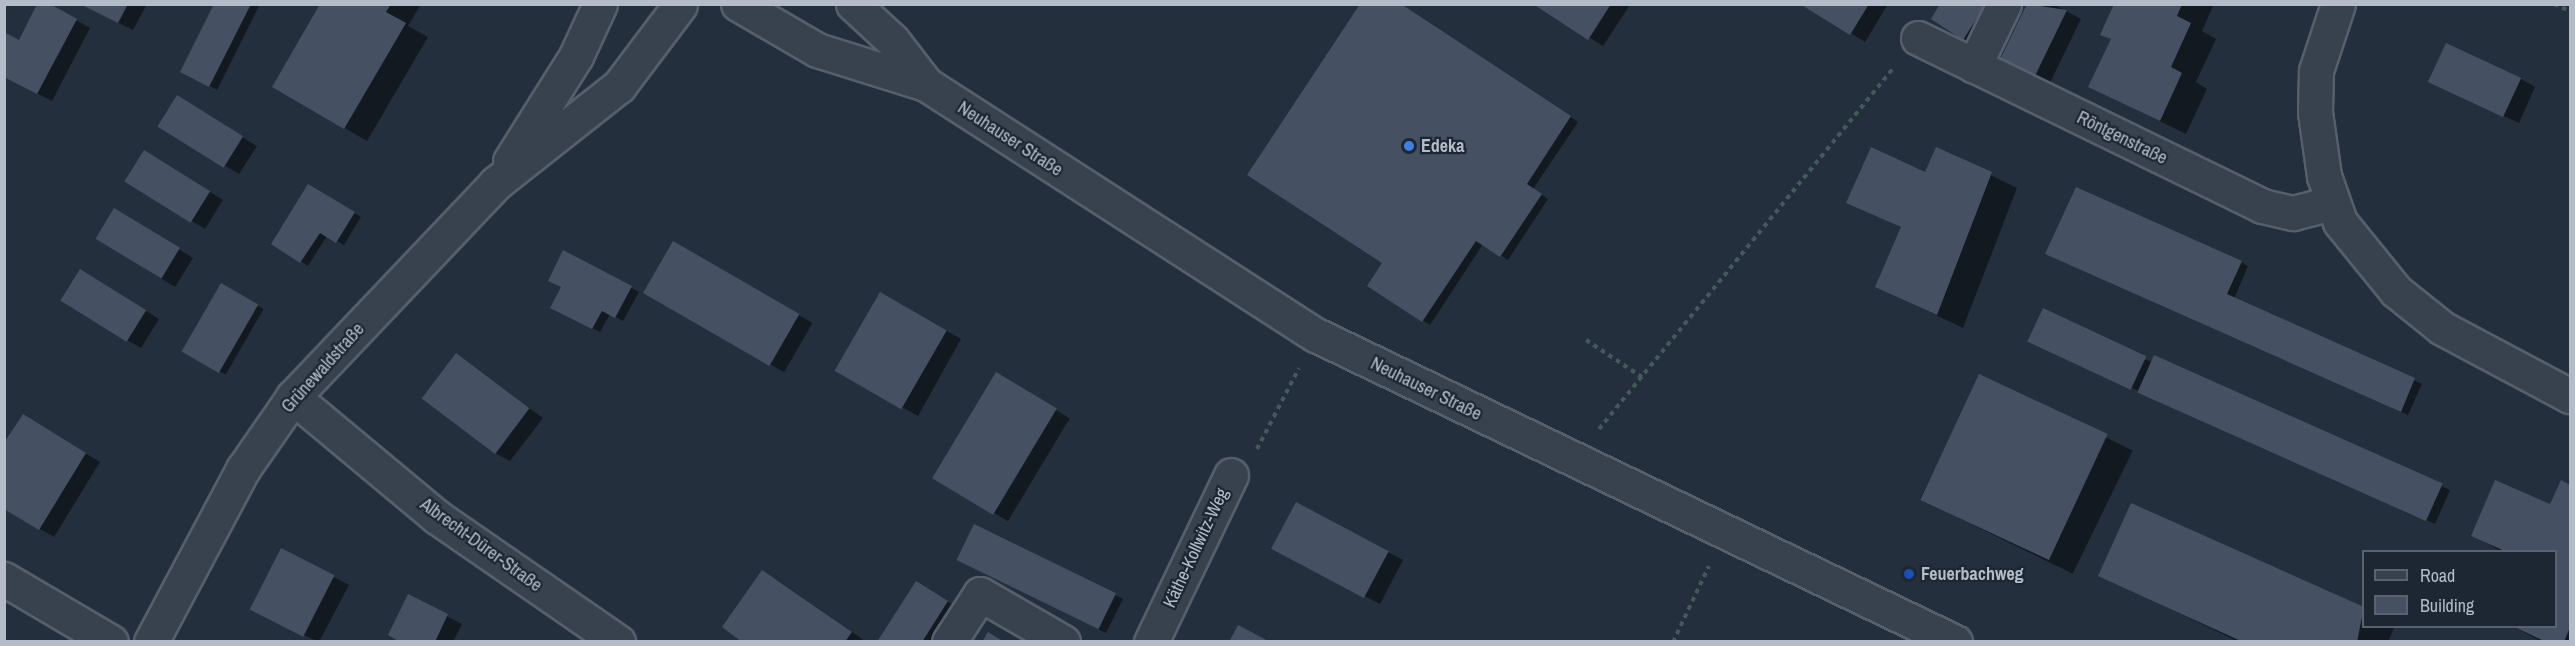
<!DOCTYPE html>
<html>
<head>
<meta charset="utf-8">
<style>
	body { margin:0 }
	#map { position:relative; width:2575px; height:646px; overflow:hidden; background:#242f3e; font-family:"Archivo Narrow",sans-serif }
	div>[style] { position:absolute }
	.shadow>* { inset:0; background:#0007; transform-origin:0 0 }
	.building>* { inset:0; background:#455162; transform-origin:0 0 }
	.path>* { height:4px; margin-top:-2px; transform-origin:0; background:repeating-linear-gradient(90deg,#44595c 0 4.5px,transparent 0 9px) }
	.roads { filter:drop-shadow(2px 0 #565f6c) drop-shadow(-2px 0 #565f6c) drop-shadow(0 2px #565f6c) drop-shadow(0 -2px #565f6c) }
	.minor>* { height:33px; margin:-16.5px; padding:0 16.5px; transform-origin:16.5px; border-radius:16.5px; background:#38414e }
	.dots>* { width:16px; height:16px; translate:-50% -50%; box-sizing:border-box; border:3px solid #1d2633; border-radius:50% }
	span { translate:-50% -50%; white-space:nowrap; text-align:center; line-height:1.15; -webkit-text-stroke:4.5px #1d2633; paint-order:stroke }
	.street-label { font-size:18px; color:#b4bcc9 }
	.poi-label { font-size:18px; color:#b4bcc9; font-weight:700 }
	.left { translate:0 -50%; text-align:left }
	.frame { position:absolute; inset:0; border:6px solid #b4bcc9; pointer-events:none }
	.legend { position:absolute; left:2362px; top:550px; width:195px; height:78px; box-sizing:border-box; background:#1d2633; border:2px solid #59626f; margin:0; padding:8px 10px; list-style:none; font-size:18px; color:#b4bcc9 }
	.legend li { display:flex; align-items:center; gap:12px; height:30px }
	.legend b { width:30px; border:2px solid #59626f }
</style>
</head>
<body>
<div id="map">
	<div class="shadow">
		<i style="clip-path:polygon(81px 4px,147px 4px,133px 30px)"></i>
		<i style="clip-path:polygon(216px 4px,260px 4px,217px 90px,182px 71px)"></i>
		<i style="clip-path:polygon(322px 4px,421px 4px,408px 26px,428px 37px,367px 141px,274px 87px)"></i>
		<i style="clip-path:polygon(1400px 4px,1578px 122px,1533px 189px,1548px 199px,1508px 260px,1483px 244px,1430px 325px,1369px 286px,1384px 263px)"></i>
		<i style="clip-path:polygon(1536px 4px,1629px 4px,1630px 5px,1603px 46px)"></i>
		<i style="clip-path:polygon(1803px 4px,1888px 4px,1865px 42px)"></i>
		<i style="clip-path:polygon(1942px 4px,1995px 4px,1971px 43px,1933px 19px)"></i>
		<i style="clip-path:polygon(2028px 4px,2053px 4px,2081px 19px,2045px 93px,1997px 69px)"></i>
		<i style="clip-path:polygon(2116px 4px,2214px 4px,2202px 31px,2216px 39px,2196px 82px,2207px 89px,2186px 134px,2090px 87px,2112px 40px,2102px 34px)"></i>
		<i style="clip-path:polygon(76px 20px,90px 28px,52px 101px,4px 76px)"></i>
		<i style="clip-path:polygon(2521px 79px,2535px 87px,2519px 123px,2430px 82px)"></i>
		<i style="clip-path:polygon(192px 106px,257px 146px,239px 174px,160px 126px)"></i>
		<i style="clip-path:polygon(1937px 149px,2017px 188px,1963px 328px,1877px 287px,1903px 228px,1848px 202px,1926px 174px)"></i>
		<i style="clip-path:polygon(159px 160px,223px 200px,205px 229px,126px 181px)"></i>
		<i style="clip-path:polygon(308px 186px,361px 217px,344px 245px,327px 236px,308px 266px,273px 243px)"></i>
		<i style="clip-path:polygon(129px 218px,193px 258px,175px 287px,97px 238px)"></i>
		<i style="left:674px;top:243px;width:160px;height:57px;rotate:30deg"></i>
		<i style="clip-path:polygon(564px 252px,639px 292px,623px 321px,610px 314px,600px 332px,559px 312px)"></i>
		<i style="clip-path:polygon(2055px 258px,2241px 262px,2248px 266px,2234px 299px,2422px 384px,2408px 415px)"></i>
		<i style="clip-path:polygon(95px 279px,159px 319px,141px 348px,127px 340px)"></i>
		<i style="left:222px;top:285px;width:48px;height:76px;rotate:30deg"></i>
		<i style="clip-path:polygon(881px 294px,961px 339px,918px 416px,853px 380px)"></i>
		<i style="clip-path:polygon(2036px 345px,2153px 361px,2155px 357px,2450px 490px,2435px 524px)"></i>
		<i style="clip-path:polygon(456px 355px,543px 418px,510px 461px,495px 453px)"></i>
		<i style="left:996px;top:374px;width:86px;height:120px;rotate:31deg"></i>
		<i style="left:1980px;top:376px;width:170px;height:137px;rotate:26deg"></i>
		<i style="clip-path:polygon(37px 424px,100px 462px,54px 537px,40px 529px)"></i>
		<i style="clip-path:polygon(2561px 482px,2570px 486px,2570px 642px,2542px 642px,2512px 626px,2556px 626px,2556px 552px,2502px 552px,2473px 535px,2551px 506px)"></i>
		<i style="clip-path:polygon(282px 550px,349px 585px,319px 642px,265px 617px)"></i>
		<i style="clip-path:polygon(1388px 552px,1403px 560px,1380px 604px,1288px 557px)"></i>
		<i style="clip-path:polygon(965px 564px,1115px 595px,1123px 599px,1106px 633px)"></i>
		<i style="clip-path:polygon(763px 572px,777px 580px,865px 641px,745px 642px)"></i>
		<i style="clip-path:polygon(2100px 575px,2364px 609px,2364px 626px,2395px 626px,2388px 642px,2239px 642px)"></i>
		<i style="clip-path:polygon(916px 583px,955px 606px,932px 642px,879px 642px)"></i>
		<i style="clip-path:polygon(408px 596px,462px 624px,453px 642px,401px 642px)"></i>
	</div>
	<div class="building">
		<i style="clip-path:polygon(37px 4px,50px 4px,77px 19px,37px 94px,4px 77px,4px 32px,19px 40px)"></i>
		<i style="clip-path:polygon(80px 4px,128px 4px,118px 23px)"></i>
		<i style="clip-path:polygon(214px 4px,251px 4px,209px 87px,180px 72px)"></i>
		<i style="clip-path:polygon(320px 4px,391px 4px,386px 12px,406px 23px,344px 129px,272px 87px)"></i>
		<i style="clip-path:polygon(1360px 4px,1401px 4px,1571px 116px,1527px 184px,1542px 194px,1500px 257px,1476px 241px,1422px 322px,1367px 286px,1382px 263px,1247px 175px)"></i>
		<i style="clip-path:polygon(1533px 4px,1611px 4px,1588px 40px)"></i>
		<i style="clip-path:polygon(1800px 4px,1869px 4px,1850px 35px)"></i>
		<i style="clip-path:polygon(1940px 4px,1986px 4px,1963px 40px,1931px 19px)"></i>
		<i style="clip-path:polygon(2027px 4px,2067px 10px,2030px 86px,1995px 70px)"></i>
		<i style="clip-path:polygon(2114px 4px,2182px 4px,2177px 16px,2191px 23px,2171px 67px,2182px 73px,2160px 121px,2088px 87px,2111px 39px,2100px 35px)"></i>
		<i style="left:2446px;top:43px;width:83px;height:43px;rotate:25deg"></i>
		<i style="left:177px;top:95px;width:78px;height:37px;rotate:32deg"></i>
		<i style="clip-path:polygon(1871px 147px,1925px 172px,1936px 147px,1992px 172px,1937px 315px,1875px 287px,1901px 227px,1846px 203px)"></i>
		<i style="left:144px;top:150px;width:78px;height:37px;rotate:32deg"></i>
		<i style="clip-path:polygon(308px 184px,355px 212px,336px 243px,320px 233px,300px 263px,271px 244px)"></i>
		<i style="clip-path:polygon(2076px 187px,2242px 261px,2227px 294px,2415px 378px,2401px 412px,2045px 254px)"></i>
		<i style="left:114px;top:208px;width:77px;height:36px;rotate:31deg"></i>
		<i style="left:673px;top:241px;width:146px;height:60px;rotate:30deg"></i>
		<i style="clip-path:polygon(563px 250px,632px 286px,615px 318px,602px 311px,592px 329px,550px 308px,561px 287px,548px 281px)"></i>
		<i style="left:80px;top:269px;width:78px;height:37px;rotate:32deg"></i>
		<i style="left:221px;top:283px;width:43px;height:79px;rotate:30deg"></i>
		<i style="left:880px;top:292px;width:77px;height:91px;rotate:30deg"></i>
		<i style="left:2043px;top:308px;width:114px;height:37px;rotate:25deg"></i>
		<i style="left:456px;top:353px;width:92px;height:57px;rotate:37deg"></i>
		<i style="left:2154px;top:355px;width:316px;height:41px;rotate:24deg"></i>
		<i style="left:996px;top:372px;width:71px;height:124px;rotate:31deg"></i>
		<i style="left:1979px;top:374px;width:142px;height:139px;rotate:25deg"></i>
		<i style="clip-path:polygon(23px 414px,86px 453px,39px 530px,4px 509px,4px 443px)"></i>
		<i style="clip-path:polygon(2495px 480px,2550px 504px,2561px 480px,2570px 485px,2570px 627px,2564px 642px,2546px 642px,2512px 626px,2556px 626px,2556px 552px,2507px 552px,2471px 536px)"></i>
		<i style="left:1296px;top:502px;width:105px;height:53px;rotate:28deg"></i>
		<i style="clip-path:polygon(2131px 503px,2364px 607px,2357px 642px,2243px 642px,2098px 576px)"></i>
		<i style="left:974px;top:524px;width:158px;height:40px;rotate:26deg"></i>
		<i style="left:281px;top:548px;width:60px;height:69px;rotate:27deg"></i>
		<i style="clip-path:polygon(762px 570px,852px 632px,845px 642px,742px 642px,722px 627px)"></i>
		<i style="clip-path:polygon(916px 581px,948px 601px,922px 642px,877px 642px)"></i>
		<i style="clip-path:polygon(408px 594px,448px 614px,435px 642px,400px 642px,388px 635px)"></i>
		<i style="clip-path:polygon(1238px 625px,1270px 642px,1229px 642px)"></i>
		<i style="clip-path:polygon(988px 632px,1004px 642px,982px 642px)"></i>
	</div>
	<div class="path">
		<i style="left:2554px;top:4px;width:17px;rotate:24deg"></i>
		<i style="left:1586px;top:340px;width:67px;rotate:33.5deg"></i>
		<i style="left:1599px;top:429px;width:467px;rotate:-50.8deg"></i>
		<i style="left:1257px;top:449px;width:91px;rotate:-62.6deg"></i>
		<i style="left:1673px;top:642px;width:84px;rotate:-64.7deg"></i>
	</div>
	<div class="roads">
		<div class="minor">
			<i style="left:738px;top:4px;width:91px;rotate:30.2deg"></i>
			<i style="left:817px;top:50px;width:114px;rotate:17.3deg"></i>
			<i style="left:853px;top:4px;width:54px;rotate:42.8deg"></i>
			<i style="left:893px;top:41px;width:54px;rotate:52.5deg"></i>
			<i style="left:926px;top:84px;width:464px;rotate:32.8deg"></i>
			<i style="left:1316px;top:335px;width:709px;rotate:25.66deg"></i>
			<i style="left:2338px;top:4px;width:71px;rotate:108.2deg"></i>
			<i style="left:2316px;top:71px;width:41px;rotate:91.4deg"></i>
			<i style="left:2315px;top:112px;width:65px;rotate:82deg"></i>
			<i style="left:2324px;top:176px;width:49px;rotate:70.8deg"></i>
			<i style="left:2340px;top:222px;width:89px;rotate:50.9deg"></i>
			<i style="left:2396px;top:291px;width:59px;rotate:38.8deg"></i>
			<i style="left:2442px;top:328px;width:145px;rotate:28deg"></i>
			<i style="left:1918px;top:38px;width:383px;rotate:26deg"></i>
			<i style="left:2262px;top:206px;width:32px;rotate:13deg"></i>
			<i style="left:2293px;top:213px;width:40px;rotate:-14.4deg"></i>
			<i style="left:1974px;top:66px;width:69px;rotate:-64.2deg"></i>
			<i style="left:510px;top:161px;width:124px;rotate:-57.8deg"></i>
			<i style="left:576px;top:56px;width:57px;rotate:-65.2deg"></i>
			<i style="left:293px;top:397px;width:187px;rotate:39.8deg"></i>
			<i style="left:437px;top:517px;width:220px;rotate:34.6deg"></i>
			<i style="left:4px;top:579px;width:124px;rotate:30.5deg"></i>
			<i style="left:151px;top:642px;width:196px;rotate:-62deg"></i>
			<i style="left:243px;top:469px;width:88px;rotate:-55.2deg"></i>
			<i style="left:293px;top:397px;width:295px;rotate:-46.5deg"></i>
			<i style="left:496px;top:183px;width:157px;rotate:-38.3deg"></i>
			<i style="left:619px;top:86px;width:101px;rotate:-53deg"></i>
			<i style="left:949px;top:642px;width:57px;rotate:-57.1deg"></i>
			<i style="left:980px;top:594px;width:96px;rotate:30deg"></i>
			<i style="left:1151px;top:642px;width:185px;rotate:-64.4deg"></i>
		</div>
	</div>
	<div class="dots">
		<i style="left:1409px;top:146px;background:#3f7fe0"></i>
		<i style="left:1909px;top:574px;background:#1a4fb4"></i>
	</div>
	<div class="street-label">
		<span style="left:2122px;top:138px;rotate:26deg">Röntgenstraße</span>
		<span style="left:1010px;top:139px;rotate:33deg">Neuhauser Straße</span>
		<span style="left:323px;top:368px;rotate:-48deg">Grünewaldstraße</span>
		<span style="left:1426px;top:389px;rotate:26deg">Neuhauser Straße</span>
		<span style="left:481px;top:545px;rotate:36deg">Albrecht-Dürer-Straße</span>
		<span style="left:1196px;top:548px;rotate:-65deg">Käthe-Kollwitz-Weg</span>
	</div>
	<div class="poi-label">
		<span class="left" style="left:1421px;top:146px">Edeka</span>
		<span class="left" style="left:1921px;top:574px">Feuerbachweg</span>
	</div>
	<div class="frame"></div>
	<ul class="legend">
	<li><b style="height:8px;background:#38414e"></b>Road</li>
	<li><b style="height:16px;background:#455162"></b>Building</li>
	</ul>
</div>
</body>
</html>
